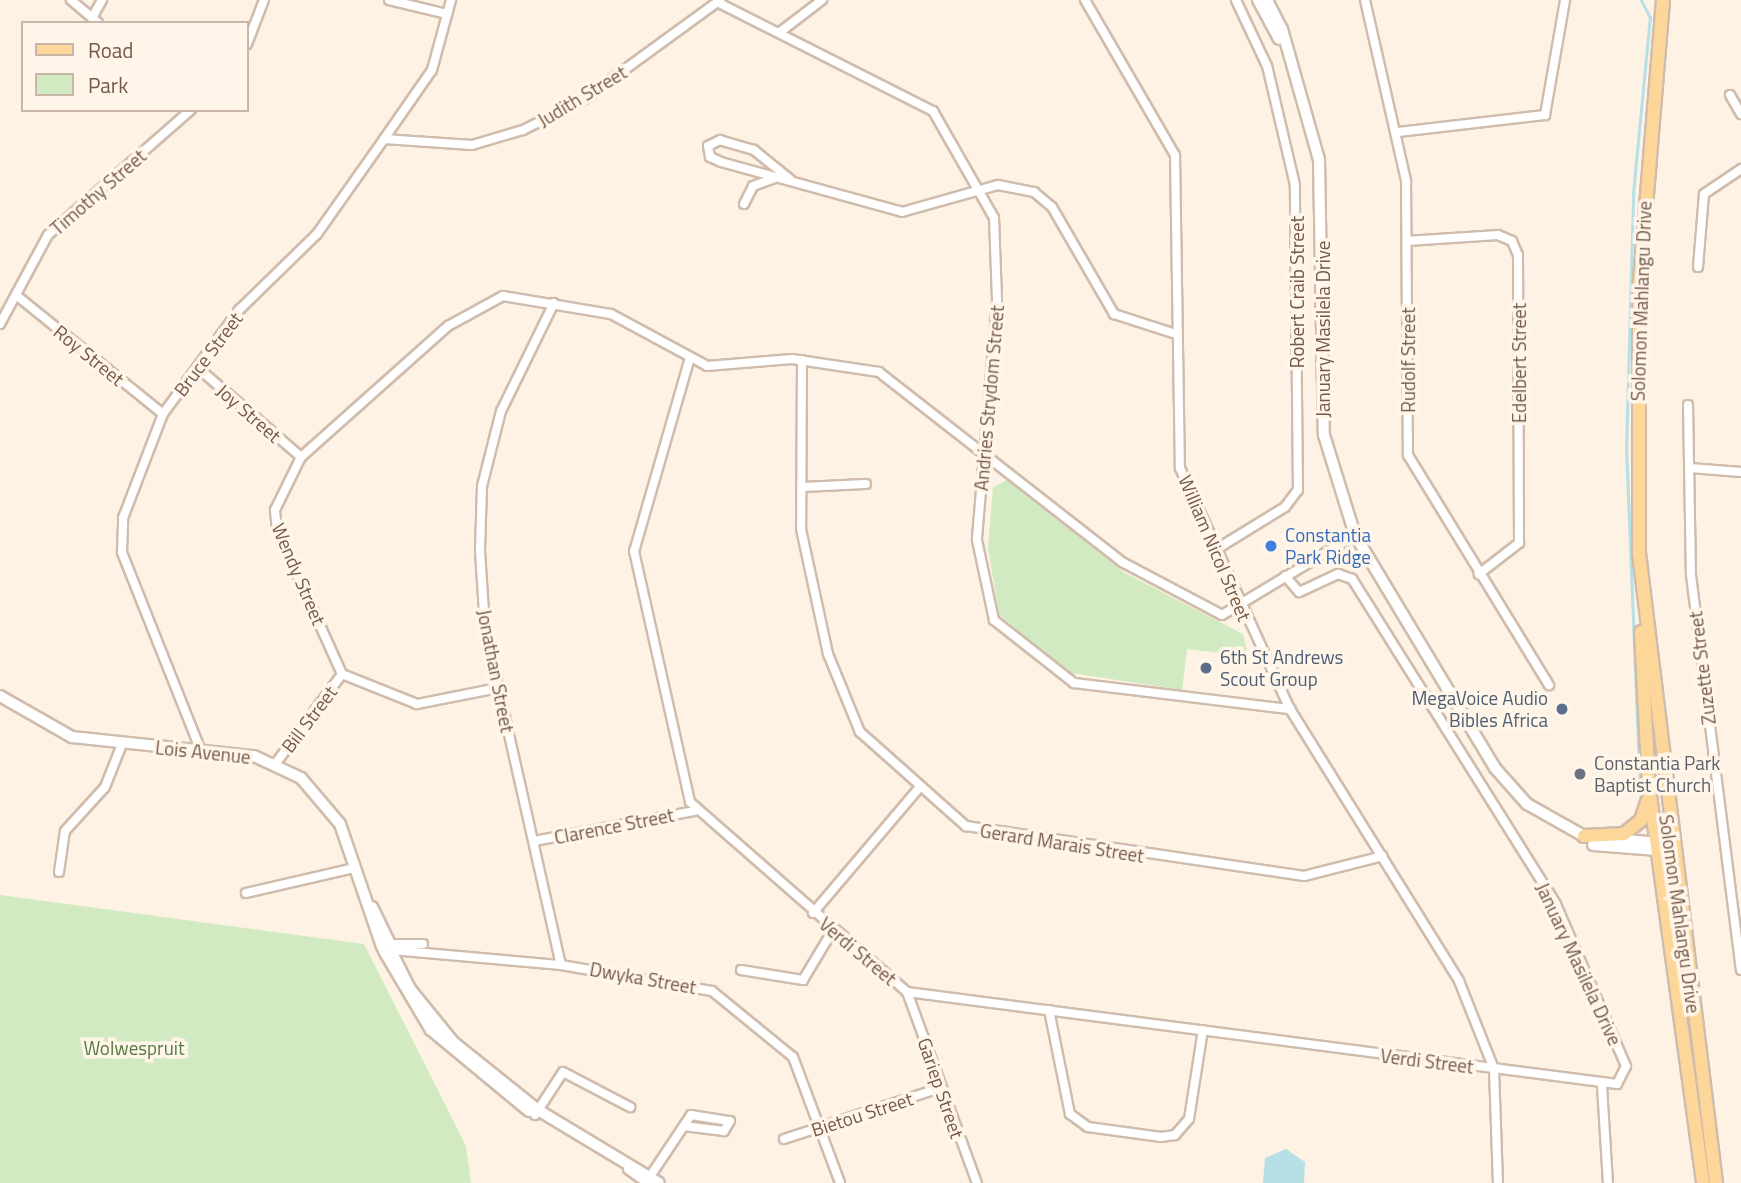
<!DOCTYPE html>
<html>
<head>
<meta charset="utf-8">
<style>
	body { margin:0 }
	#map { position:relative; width:1741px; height:1183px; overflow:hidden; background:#fdf2e3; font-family:"Titillium Web",sans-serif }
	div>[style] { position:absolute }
	.green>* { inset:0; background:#d2eac1 }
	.water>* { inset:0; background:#b7e0e6 }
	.stream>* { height:2.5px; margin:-1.25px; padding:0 1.25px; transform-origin:1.25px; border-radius:1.25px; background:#b7e0e6 }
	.roads { filter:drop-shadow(2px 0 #d0bcac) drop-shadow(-2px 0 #d0bcac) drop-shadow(0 2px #d0bcac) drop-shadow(0 -2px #d0bcac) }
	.minor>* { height:8px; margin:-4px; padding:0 4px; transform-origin:4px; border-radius:4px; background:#fff }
	.tertiary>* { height:10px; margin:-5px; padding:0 5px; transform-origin:5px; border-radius:5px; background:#fff }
	.secondary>* { height:10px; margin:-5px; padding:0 5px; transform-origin:5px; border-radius:5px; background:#fff }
	.primary>* { height:12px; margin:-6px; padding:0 6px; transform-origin:6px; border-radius:6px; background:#fdd79a }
	.dots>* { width:19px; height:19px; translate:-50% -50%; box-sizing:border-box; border:4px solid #fff6e9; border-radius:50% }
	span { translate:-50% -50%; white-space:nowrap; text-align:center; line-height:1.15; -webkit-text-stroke:7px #fff6e9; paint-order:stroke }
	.street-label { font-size:19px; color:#755848 }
	.shop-label { font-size:19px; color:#366cbe }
	.left { translate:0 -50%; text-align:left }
	.service-label { font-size:19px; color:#4e5e75 }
	.right { translate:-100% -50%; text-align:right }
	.worship-label { font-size:19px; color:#5b616d }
	.park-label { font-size:19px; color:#527b40 }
	.legend { position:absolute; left:21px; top:21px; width:228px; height:91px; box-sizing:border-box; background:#fff6e9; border:2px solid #c8b7a9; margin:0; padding:9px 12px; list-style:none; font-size:21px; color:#755848 }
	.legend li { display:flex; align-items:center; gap:14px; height:35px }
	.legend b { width:35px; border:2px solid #c8b7a9 }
</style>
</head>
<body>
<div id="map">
	<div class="green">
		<i style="clip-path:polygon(1007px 480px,1125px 573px,1243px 634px,1248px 656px,1187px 649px,1182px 690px,1065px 672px,999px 614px,988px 548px,993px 487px)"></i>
		<i style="clip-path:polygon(0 895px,364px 944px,466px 1146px,471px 1183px,0 1183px)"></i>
	</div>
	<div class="water">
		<i style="clip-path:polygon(1286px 1149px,1305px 1162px,1304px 1183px,1263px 1183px,1265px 1158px)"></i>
	</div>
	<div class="stream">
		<i style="left:1640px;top:795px;width:344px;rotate:-92.3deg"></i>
		<i style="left:1626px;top:451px;width:258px;rotate:-88.4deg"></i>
		<i style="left:1633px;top:193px;width:176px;rotate:-84.5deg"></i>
		<i style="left:1650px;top:18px;width:20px;rotate:-117deg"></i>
	</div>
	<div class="roads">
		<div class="minor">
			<i style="left:71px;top:0;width:35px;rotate:40deg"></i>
			<i style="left:389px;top:0;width:60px;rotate:13.6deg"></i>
			<i style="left:1085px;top:0;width:179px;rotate:59.9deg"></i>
			<i style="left:1175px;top:155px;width:313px;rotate:89.1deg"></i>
			<i style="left:1180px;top:468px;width:265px;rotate:65.5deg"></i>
			<i style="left:1290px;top:709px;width:320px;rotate:58.1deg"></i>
			<i style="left:1459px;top:981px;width:95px;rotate:68.3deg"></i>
			<i style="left:1494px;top:1069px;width:114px;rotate:88deg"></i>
			<i style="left:1365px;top:0;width:186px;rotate:77.2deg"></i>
			<i style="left:1406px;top:181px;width:274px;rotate:89.6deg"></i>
			<i style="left:1408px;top:455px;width:270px;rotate:58.5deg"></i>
			<i style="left:719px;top:3px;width:240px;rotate:26.8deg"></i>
			<i style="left:933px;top:111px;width:123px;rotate:60.3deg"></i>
			<i style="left:994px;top:218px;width:82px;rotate:87.9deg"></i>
			<i style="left:997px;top:300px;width:241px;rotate:94.8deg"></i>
			<i style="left:977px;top:540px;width:82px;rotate:78deg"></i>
			<i style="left:994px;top:620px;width:102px;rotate:38.2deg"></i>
			<i style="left:1074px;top:683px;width:218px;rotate:6.9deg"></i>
			<i style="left:92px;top:18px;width:21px;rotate:-61deg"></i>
			<i style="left:780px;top:32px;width:53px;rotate:-37.3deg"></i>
			<i style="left:247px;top:44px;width:47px;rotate:-68.9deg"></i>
			<i style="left:1730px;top:95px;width:22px;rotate:60deg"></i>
			<i style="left:1398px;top:132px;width:148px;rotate:-6.6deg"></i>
			<i style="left:1545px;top:115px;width:117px;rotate:-80.1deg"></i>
			<i style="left:384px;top:139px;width:88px;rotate:3.9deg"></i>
			<i style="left:472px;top:145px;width:53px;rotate:-16.4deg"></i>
			<i style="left:523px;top:130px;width:67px;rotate:-26.6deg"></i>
			<i style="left:583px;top:100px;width:170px;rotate:-36.1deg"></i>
			<i style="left:791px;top:180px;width:48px;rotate:-141deg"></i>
			<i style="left:754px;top:150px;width:35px;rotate:-164deg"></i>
			<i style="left:720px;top:140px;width:13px;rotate:153deg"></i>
			<i style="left:708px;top:146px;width:11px;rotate:80deg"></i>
			<i style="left:710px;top:157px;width:12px;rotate:24deg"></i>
			<i style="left:721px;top:162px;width:188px;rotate:15.4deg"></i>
			<i style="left:902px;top:212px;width:100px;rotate:-15.7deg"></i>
			<i style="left:998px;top:185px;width:37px;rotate:11deg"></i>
			<i style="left:1034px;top:192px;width:23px;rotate:40deg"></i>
			<i style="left:1052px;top:207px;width:124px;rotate:59.9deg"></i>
			<i style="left:1114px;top:314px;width:65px;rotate:17.9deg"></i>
			<i style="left:744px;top:204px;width:20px;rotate:-63deg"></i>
			<i style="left:753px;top:186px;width:27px;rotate:-20deg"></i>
			<i style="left:1407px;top:241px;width:91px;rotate:-3.8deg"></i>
			<i style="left:1498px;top:235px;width:15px;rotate:23deg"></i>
			<i style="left:1512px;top:241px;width:15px;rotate:67deg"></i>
			<i style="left:1518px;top:255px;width:288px;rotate:89.8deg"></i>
			<i style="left:1519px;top:543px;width:51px;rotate:142.2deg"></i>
			<i style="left:1698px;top:267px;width:73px;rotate:-85.3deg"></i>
			<i style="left:1704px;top:194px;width:45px;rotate:-34deg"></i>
			<i style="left:16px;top:295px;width:189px;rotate:39deg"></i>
			<i style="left:554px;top:303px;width:120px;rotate:116.1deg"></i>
			<i style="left:501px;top:411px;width:77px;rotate:104.2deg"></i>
			<i style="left:482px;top:486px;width:65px;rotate:91.8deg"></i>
			<i style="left:480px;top:551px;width:77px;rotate:86.3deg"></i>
			<i style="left:485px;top:628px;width:345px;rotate:77.3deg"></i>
			<i style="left:0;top:324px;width:101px;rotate:-61.7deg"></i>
			<i style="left:48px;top:235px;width:190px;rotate:-41.2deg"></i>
			<i style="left:802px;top:360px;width:169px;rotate:90.3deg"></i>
			<i style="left:801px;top:529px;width:128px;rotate:77.8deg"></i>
			<i style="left:828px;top:654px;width:84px;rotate:67.7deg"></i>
			<i style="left:860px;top:732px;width:142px;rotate:41.6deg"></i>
			<i style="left:966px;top:826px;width:342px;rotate:8.4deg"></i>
			<i style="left:1304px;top:876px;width:81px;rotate:-14.2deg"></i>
			<i style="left:689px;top:361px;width:198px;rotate:106.1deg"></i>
			<i style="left:634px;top:551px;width:257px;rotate:77.4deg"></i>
			<i style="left:690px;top:802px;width:288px;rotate:41.2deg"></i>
			<i style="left:907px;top:992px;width:716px;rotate:7.38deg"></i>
			<i style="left:1617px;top:1084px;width:20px;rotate:-63deg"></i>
			<i style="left:1626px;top:1066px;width:176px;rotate:-113.4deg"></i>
			<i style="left:1556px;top:904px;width:384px;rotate:-122.1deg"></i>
			<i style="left:1352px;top:579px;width:15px;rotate:-160deg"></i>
			<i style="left:1338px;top:574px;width:43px;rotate:155.2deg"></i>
			<i style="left:1299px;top:592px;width:21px;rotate:-131deg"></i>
			<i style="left:198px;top:368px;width:136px;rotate:40.8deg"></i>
			<i style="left:1688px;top:405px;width:170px;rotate:89deg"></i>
			<i style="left:1691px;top:575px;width:398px;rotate:82.8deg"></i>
			<i style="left:1690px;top:468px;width:51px;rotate:4.5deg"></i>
			<i style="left:802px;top:487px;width:64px;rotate:-2.7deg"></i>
			<i style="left:1215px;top:550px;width:82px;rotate:-31.6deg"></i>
			<i style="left:1285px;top:507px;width:21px;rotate:-53deg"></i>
			<i style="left:1298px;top:490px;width:305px;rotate:-90.6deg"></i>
			<i style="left:1295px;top:185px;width:122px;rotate:-103.2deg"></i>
			<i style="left:1267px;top:66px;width:73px;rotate:-115.2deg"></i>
			<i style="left:498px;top:688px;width:83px;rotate:168.8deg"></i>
			<i style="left:417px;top:704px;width:81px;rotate:-158.2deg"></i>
			<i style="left:342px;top:674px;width:158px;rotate:-114.3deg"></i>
			<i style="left:277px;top:530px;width:20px;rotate:-96deg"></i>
			<i style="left:275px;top:510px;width:59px;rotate:-63.9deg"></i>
			<i style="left:301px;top:457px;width:197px;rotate:-41.7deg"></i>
			<i style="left:448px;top:326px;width:63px;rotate:-28.6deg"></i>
			<i style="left:503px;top:296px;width:109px;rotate:9.5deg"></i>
			<i style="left:611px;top:314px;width:109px;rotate:28.4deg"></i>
			<i style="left:707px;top:366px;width:85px;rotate:-4.7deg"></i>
			<i style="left:792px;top:359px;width:88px;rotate:8.5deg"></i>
			<i style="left:879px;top:372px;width:308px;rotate:38deg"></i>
			<i style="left:1122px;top:562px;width:113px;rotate:27.9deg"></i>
			<i style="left:1222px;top:615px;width:155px;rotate:-31deg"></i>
			<i style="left:201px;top:751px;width:214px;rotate:-111.7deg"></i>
			<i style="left:122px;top:552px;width:34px;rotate:-88deg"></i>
			<i style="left:123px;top:518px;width:111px;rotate:-69deg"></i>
			<i style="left:163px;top:414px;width:129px;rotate:-53.8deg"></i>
			<i style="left:239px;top:310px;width:109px;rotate:-44.3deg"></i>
			<i style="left:317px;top:234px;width:116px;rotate:-54.8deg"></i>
			<i style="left:384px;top:139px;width:84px;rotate:-55.2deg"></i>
			<i style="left:432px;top:70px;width:73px;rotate:-74.8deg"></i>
			<i style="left:276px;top:763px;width:111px;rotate:-53.4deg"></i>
			<i style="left:534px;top:841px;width:164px;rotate:-10.6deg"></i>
			<i style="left:59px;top:872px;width:41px;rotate:-81.7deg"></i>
			<i style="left:65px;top:831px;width:59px;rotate:-47.7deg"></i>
			<i style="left:105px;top:787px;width:46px;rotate:-68.4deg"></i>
			<i style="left:246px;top:893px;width:111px;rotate:-13deg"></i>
			<i style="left:813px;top:913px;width:165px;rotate:-49.7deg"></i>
			<i style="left:391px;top:944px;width:32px"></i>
			<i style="left:392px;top:950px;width:170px;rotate:5.1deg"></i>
			<i style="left:561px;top:965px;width:153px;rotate:9.8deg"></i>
			<i style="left:712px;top:991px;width:104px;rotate:39.2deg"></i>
			<i style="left:793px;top:1057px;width:134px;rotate:69.5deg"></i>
			<i style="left:741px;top:970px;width:63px;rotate:9.2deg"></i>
			<i style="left:803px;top:980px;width:58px;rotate:-59deg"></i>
			<i style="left:907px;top:992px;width:203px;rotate:69.9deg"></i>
			<i style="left:1049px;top:1010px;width:106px;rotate:78.6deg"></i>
			<i style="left:1070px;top:1114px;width:22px;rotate:36deg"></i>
			<i style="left:1088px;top:1127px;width:74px;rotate:7.8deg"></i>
			<i style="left:1161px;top:1137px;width:14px;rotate:-8deg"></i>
			<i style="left:1175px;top:1135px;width:21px;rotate:-49deg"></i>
			<i style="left:1189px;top:1119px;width:90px;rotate:-81.1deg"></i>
			<i style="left:1602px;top:1086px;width:97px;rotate:86.5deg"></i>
			<i style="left:535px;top:1115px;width:51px;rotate:-56.9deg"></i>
			<i style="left:563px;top:1072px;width:76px;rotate:27.6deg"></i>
			<i style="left:784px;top:1139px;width:164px;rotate:-18.1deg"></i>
			<i style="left:647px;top:1181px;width:79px;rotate:-56.3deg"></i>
			<i style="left:691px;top:1115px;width:39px;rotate:9deg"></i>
			<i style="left:730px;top:1121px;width:12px;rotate:121deg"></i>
			<i style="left:724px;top:1131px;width:39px;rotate:-173deg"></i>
		</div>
		<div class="tertiary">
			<i style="left:0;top:696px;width:83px;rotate:29.7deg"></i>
			<i style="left:72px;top:737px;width:183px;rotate:6deg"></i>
			<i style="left:254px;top:756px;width:52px;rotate:25.1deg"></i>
			<i style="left:301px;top:778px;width:60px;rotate:49.7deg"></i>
			<i style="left:340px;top:824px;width:130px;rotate:71.1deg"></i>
			<i style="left:372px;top:907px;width:39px;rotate:64deg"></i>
			<i style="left:384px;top:951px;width:92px;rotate:59.3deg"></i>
			<i style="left:431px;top:1030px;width:127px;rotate:39.6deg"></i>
			<i style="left:391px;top:951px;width:42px;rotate:63.4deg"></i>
			<i style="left:410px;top:989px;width:68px;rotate:50.9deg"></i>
			<i style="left:453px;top:1042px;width:109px;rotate:38.7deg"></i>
			<i style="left:538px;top:1110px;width:141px;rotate:31.1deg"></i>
			<i style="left:629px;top:1169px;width:24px;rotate:35deg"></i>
		</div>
		<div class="secondary">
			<i style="left:1258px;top:0;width:44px;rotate:61.7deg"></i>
			<i style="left:1267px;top:0;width:33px;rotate:63deg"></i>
			<i style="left:1282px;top:29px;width:136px;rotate:74.2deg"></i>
			<i style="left:1319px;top:160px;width:275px;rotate:89deg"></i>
			<i style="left:1324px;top:435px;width:105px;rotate:72.8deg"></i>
			<i style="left:1355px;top:535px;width:272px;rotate:59deg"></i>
			<i style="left:1495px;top:768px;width:48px;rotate:48.4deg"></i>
			<i style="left:1527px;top:804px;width:65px;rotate:29.3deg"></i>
			<i style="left:1584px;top:836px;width:86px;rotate:5.3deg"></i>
			<i style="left:1593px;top:845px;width:78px;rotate:4.4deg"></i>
		</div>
		<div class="primary">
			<i style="left:1663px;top:0;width:293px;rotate:94.7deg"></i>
			<i style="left:1639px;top:292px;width:261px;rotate:90deg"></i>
			<i style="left:1639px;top:553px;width:635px;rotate:83.03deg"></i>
			<i style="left:1641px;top:632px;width:156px;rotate:87.1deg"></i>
			<i style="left:1649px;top:788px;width:399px;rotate:82.2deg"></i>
			<i style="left:1584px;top:836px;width:40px;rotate:-2.9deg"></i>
			<i style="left:1624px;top:834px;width:22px;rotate:-39deg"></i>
			<i style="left:1641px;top:820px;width:21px;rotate:-71deg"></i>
		</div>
	</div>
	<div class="dots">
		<i style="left:1271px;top:546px;background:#3f7fe0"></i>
		<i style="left:1206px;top:668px;background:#5c6f8a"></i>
		<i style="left:1562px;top:709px;background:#5c6f8a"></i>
		<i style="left:1580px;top:774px;background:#6b7280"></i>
	</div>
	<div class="street-label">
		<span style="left:582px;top:96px;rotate:-31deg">Judith Street</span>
		<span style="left:98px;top:192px;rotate:-41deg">Timothy Street</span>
		<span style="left:1297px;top:292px;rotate:-90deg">Robert Craib Street</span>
		<span style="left:1641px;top:301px;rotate:-88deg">Solomon Mahlangu Drive</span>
		<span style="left:1323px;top:329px;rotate:-90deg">January Masilela Drive</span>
		<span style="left:208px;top:354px;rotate:-53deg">Bruce Street</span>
		<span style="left:89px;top:355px;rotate:39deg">Roy Street</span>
		<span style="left:1408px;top:360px;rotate:-90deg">Rudolf Street</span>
		<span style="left:1519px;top:363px;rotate:-90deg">Edelbert Street</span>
		<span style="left:989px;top:398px;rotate:-85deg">Andries Strydom Street</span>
		<span style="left:249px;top:413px;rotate:41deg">Joy Street</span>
		<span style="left:1215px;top:548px;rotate:67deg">William Nicol Street</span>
		<span style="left:299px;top:574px;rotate:67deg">Wendy Street</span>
		<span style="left:1702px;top:668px;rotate:-97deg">Zuzette Street</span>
		<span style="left:496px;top:671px;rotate:79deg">Jonathan Street</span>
		<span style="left:309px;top:719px;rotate:-53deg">Bill Street</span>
		<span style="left:203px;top:752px;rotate:6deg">Lois Avenue</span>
		<span style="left:614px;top:826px;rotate:-11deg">Clarence Street</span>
		<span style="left:1062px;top:843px;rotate:9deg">Gerard Marais Street</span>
		<span style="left:1680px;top:914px;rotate:82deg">Solomon Mahlangu Drive</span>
		<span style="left:858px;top:951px;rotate:40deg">Verdi Street</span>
		<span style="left:1579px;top:964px;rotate:65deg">January Masilela Drive</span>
		<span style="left:643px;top:978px;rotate:10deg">Dwyka Street</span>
		<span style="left:1427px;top:1061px;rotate:7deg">Verdi Street</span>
		<span style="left:941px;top:1088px;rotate:71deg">Gariep Street</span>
		<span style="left:862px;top:1114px;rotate:-18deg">Bietou Street</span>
	</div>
	<div class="shop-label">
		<span class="left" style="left:1285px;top:546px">Constantia<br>Park Ridge</span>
	</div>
	<div class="service-label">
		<span class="left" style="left:1220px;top:668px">6th St Andrews<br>Scout Group</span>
		<span class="right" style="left:1548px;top:709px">MegaVoice Audio<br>Bibles Africa</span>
	</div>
	<div class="worship-label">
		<span class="left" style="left:1594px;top:774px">Constantia Park<br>Baptist Church</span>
	</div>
	<div class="park-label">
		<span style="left:134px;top:1048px">Wolwespruit</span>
	</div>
	<ul class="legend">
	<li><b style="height:9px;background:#fdd79a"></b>Road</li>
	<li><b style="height:19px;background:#d2eac1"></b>Park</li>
	</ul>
</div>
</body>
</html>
